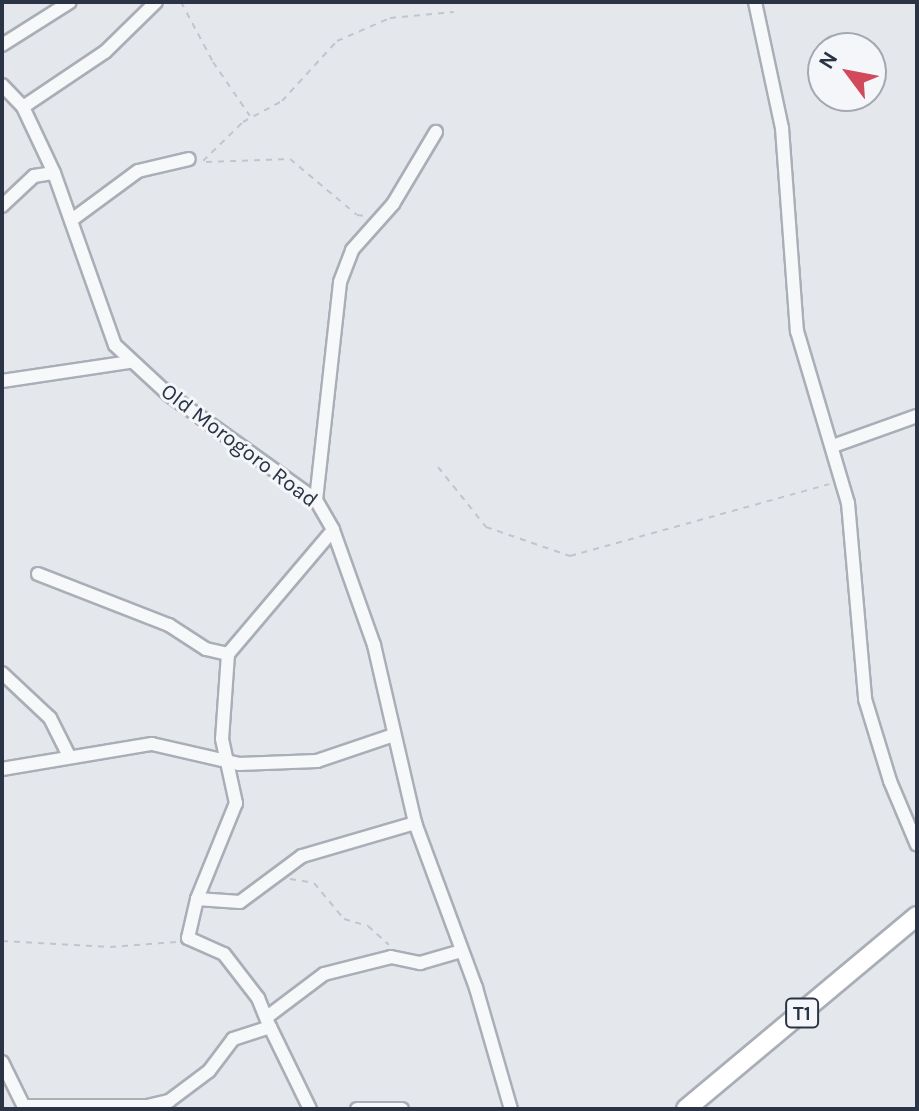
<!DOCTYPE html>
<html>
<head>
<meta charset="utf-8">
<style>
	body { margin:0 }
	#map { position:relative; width:919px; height:1111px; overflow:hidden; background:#e4e7ec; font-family:Karla,sans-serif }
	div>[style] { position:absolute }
	.path>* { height:2px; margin-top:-1px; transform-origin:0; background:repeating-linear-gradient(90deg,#c2c5cb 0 6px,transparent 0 12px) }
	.roads { filter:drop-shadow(2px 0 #a9aeb7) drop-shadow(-2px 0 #a9aeb7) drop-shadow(0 2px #a9aeb7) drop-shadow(0 -2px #a9aeb7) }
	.minor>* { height:12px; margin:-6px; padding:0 6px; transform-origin:6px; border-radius:6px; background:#f7f8fa }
	.highway>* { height:18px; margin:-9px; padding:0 9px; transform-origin:9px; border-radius:9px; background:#fff }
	span { translate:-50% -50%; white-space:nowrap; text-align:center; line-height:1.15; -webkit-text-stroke:6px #f4f6f9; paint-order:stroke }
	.shield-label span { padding:2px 6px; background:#f4f6f9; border:2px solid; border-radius:6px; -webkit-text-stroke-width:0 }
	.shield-label { font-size:20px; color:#2b3445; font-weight:700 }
	.street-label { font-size:22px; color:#2b3445 }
	.frame { position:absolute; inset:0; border:4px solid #2b3445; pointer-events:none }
	.north { position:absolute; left:807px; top:32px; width:80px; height:80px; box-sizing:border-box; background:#f4f6f9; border:2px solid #a4a8b1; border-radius:50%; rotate:302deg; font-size:22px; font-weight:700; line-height:32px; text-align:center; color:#2b3445 }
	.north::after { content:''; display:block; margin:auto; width:28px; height:36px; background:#d1495b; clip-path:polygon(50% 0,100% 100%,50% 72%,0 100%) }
</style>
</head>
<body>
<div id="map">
	<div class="path">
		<i style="left:181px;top:2px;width:68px;rotate:61.9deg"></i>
		<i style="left:213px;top:62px;width:65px;rotate:55.6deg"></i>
		<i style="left:203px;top:161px;width:56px;rotate:-44.3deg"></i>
		<i style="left:243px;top:122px;width:44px;rotate:-28.3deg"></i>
		<i style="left:282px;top:101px;width:81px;rotate:-47.5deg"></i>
		<i style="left:337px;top:41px;width:58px;rotate:-23.5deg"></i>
		<i style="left:390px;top:18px;width:64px;rotate:-5.4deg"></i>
		<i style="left:206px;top:162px;width:84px;rotate:-2deg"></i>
		<i style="left:290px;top:159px;width:87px;rotate:39.9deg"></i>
		<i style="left:357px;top:215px;width:9px;rotate:6deg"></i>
		<i style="left:438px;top:467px;width:77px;rotate:51.3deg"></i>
		<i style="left:486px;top:527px;width:89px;rotate:19deg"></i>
		<i style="left:570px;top:556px;width:269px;rotate:-15.5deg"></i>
		<i style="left:290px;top:879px;width:24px;rotate:9deg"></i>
		<i style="left:314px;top:883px;width:47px;rotate:50.2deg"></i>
		<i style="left:344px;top:919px;width:25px;rotate:16deg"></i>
		<i style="left:368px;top:926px;width:28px;rotate:42deg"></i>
		<i style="left:2px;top:941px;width:108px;rotate:3.2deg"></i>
		<i style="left:110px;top:947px;width:66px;rotate:-4.3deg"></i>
	</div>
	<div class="roads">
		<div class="minor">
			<i style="left:755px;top:2px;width:129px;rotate:77.9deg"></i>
			<i style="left:782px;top:128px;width:204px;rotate:85.8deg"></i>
			<i style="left:797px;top:331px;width:179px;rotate:73.5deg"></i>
			<i style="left:848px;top:503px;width:197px;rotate:85deg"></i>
			<i style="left:865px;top:699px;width:86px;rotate:73deg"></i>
			<i style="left:890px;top:781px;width:69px;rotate:67.1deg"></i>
			<i style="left:2px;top:45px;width:80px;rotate:-32.3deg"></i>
			<i style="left:2px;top:85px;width:30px;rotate:46deg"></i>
			<i style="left:23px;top:107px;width:73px;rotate:64.8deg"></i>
			<i style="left:54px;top:173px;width:182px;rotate:70.5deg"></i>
			<i style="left:115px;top:345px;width:72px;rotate:42.8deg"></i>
			<i style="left:168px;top:394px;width:182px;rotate:35.6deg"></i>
			<i style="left:316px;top:500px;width:34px;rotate:60deg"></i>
			<i style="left:333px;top:530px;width:122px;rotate:70.4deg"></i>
			<i style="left:374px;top:645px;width:183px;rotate:77deg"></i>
			<i style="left:415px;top:823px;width:176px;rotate:69.7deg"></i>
			<i style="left:476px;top:988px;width:126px;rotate:73.9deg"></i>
			<i style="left:23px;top:107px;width:99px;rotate:-33.9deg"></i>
			<i style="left:105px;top:52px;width:71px;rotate:-44.4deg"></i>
			<i style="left:2px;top:206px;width:44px;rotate:-43.2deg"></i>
			<i style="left:34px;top:176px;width:20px;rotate:-9deg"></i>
			<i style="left:73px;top:219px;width:81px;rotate:-36.4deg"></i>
			<i style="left:138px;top:171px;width:52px;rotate:-13.2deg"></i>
			<i style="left:2px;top:381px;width:128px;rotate:-8.5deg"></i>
			<i style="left:833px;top:446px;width:89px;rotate:-19.7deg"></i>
			<i style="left:316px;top:500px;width:219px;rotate:-83.7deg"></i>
			<i style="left:340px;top:282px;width:34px;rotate:-69deg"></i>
			<i style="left:352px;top:250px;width:62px;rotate:-48.3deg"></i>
			<i style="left:393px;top:204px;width:84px;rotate:-59.2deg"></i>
			<i style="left:38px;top:574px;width:141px;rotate:21.3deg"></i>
			<i style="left:169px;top:625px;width:44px;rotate:33deg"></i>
			<i style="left:206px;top:649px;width:23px;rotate:13deg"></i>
			<i style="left:228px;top:654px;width:162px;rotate:-49.7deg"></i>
			<i style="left:228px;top:654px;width:85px;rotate:94deg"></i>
			<i style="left:222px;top:739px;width:66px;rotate:77.7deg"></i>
			<i style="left:236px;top:803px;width:104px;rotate:112.1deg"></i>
			<i style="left:197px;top:899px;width:40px;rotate:103deg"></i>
			<i style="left:188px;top:938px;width:39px;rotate:24deg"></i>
			<i style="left:224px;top:954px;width:56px;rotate:52.3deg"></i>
			<i style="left:258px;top:998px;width:31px;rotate:68deg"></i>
			<i style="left:2px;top:673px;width:66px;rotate:43.2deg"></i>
			<i style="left:50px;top:718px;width:42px;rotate:63.4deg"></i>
			<i style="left:2px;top:769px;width:152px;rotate:-9.5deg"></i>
			<i style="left:152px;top:744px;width:89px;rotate:12.9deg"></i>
			<i style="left:239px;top:764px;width:78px;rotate:-2.2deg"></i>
			<i style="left:317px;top:761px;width:81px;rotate:-18.7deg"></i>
			<i style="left:197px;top:899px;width:43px;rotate:4deg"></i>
			<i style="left:240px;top:902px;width:77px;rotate:-36.6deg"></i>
			<i style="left:302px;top:856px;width:118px;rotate:-16.3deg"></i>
			<i style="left:267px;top:1017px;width:71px;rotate:-37deg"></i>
			<i style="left:324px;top:974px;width:69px;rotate:-14.2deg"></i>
			<i style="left:391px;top:957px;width:30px;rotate:12deg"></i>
			<i style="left:420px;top:963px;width:43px;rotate:-16.3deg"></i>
			<i style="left:2px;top:1062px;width:52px;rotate:63.9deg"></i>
			<i style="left:25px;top:1106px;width:122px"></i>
			<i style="left:147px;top:1106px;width:23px;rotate:-13deg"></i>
			<i style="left:169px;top:1101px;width:50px;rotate:-36.9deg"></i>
			<i style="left:209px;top:1071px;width:40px;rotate:-53deg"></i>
			<i style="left:233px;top:1039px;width:39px;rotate:-18deg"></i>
			<i style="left:270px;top:1027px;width:91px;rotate:64deg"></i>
			<i style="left:357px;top:1109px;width:45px"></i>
		</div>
		<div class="highway">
			<i style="left:686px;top:1109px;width:301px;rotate:-39.9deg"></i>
		</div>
	</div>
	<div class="shield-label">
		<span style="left:802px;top:1013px">T1</span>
	</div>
	<div class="street-label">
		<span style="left:239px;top:446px;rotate:37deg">Old Morogoro Road</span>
	</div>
	<div class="frame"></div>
	<div class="north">N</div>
</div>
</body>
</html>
